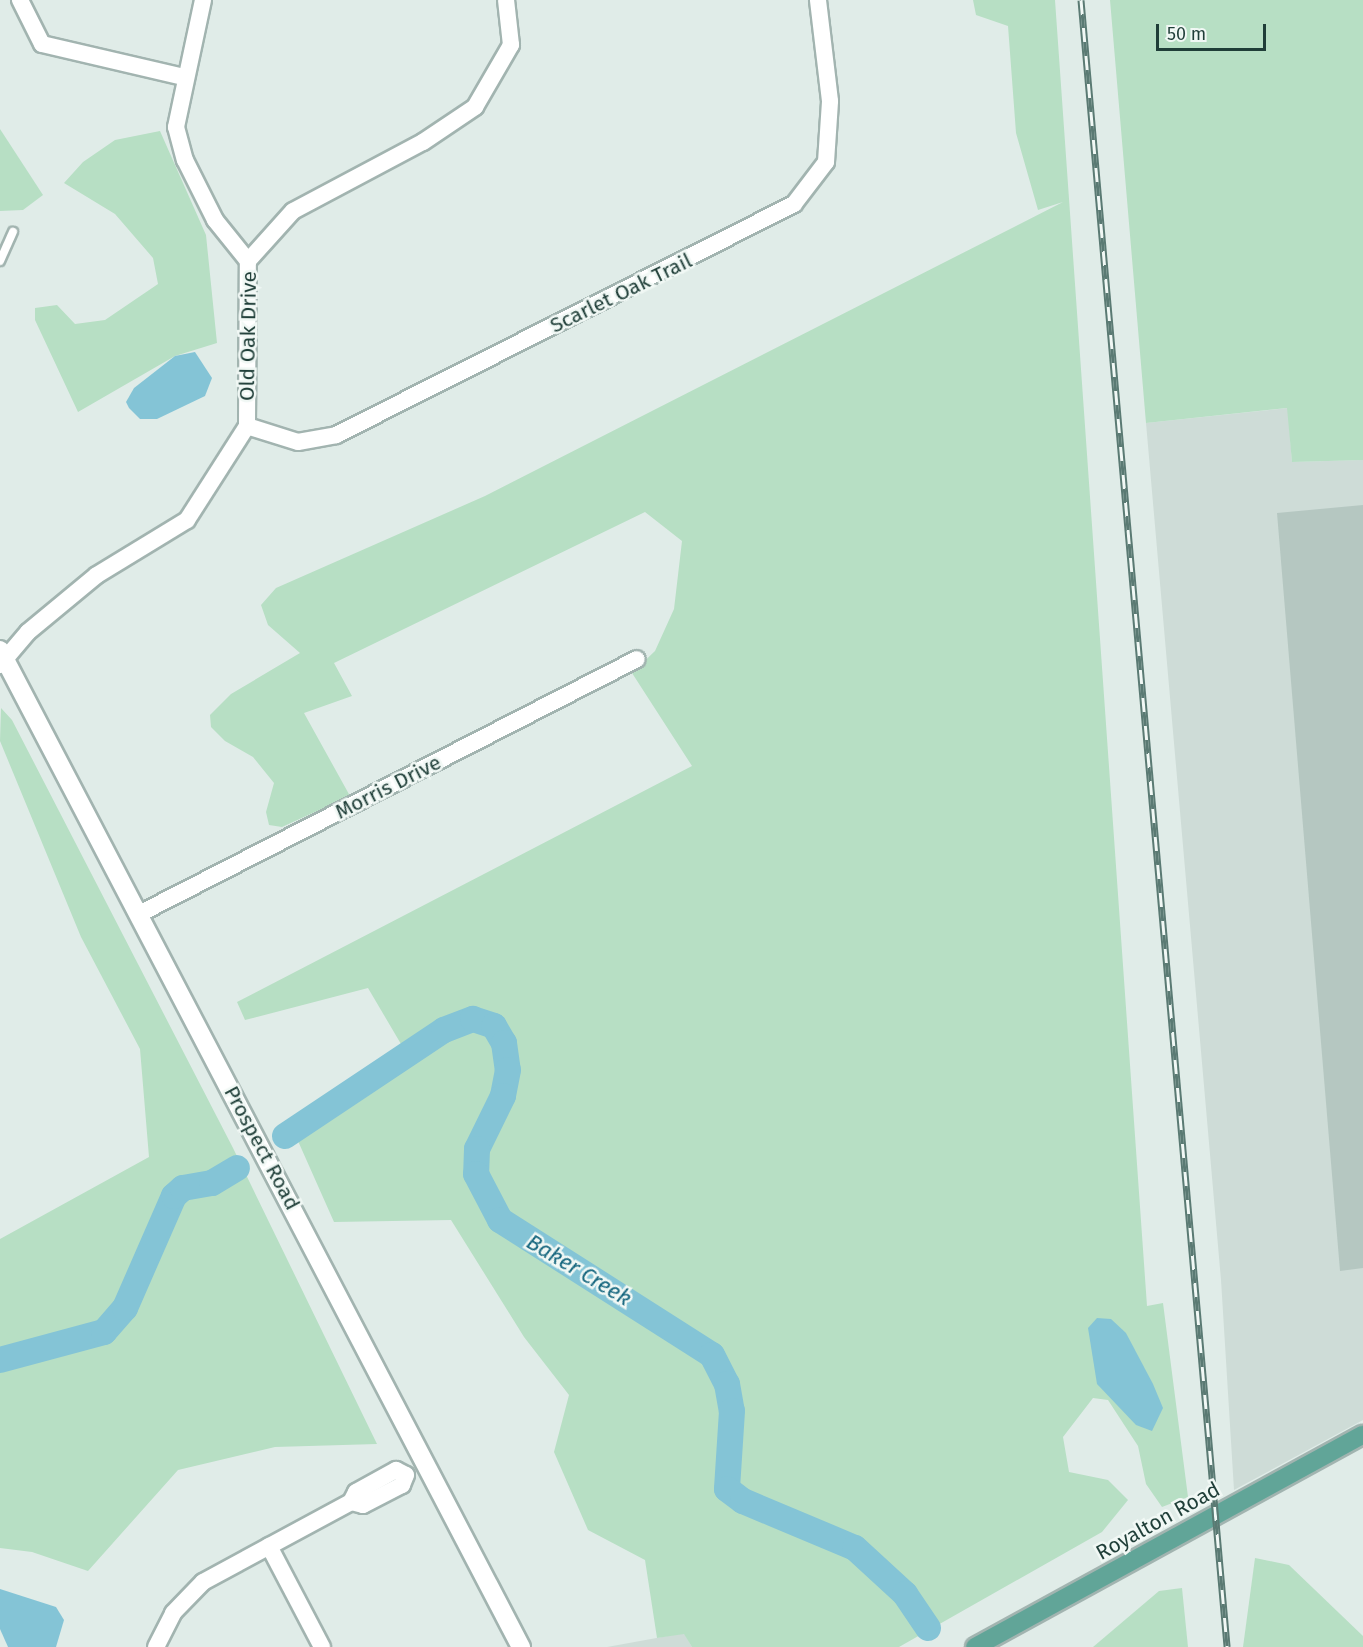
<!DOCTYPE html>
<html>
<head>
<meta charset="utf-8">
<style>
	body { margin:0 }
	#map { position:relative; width:1363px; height:1647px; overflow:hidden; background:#e0ece8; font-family:"Fira Sans",sans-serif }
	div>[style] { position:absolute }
	.built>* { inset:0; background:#cedcd7 }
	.green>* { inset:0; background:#b7dfc4 }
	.water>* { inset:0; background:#84c4d6 }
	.river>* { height:26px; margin:-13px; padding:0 13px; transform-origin:13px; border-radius:13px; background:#84c4d6 }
	.building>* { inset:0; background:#b5c7c1 }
	.roads { filter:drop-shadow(2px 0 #a2b4b0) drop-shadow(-2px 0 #a2b4b0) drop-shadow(0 2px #a2b4b0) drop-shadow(0 -2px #a2b4b0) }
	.service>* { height:8px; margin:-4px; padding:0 4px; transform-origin:4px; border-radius:4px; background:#fff }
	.minor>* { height:16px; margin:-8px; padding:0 8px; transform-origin:8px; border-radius:8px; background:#fff }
	.tertiary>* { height:18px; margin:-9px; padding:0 9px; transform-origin:9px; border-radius:9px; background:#fff }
	.primary>* { height:18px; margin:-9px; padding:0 9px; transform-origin:9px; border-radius:9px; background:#61a598 }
	.rail>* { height:7px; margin-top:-3.5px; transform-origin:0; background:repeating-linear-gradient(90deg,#f1f8f5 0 14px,#5a7a73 0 28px); box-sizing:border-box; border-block:2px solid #5a7a73 }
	span { translate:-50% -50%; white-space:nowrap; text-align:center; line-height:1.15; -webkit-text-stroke:5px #f1f8f5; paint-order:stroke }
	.street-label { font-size:21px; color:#1f3e38 }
	.water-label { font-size:22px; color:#15667e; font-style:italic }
	.scale { position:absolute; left:1156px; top:24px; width:110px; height:27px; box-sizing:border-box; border:3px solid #1f3e38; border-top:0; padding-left:8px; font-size:18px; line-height:21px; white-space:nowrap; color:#1f3e38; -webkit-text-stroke:4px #f1f8f5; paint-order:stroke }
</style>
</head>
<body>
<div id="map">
	<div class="built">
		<i style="clip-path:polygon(1288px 408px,1292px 462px,1363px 460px,1363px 1420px,1234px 1490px,1221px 1280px,1146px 423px)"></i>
		<i style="clip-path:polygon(684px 1633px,692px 1647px,607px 1647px)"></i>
	</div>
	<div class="green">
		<i style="clip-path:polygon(973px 0,1055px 0,1147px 1306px,1163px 1303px,1188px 1497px,1162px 1507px,1146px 1484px,1138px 1446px,1108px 1400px,1093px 1398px,1063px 1437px,1069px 1472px,1108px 1480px,1128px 1500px,1102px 1532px,899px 1647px,692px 1647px,684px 1634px,657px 1638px,645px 1560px,588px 1530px,554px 1452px,569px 1395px,524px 1337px,451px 1220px,334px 1222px,298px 1141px,411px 1061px,368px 988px,245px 1020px,237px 1002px,692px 766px,632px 673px,655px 651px,674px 609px,682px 541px,645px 512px,334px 663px,352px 696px,304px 713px,350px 796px,282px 827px,269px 825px,266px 812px,274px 783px,253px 757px,225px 741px,211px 727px,210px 715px,231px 694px,300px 653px,268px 625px,261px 605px,276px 588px,485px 496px,1063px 202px,1038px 210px,1016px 133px,1008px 26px,976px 15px)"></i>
		<i style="clip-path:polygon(1110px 0,1363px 0,1363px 460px,1292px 462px,1287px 408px,1146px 423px)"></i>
		<i style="clip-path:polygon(0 129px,43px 195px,23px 210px,0 211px)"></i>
		<i style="clip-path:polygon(160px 131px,206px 235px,217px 343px,175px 356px,78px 412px,35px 320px,35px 308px,57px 305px,75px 324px,105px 320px,158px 284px,153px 258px,115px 214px,64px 183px,83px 162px,115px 140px)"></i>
		<i style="clip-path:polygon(1px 708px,12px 720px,233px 1148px,377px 1444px,275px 1447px,178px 1470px,88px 1571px,32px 1552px,0 1548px,0 1239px,149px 1157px,140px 1049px,81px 937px,0 741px)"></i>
		<i style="clip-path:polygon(1255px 1558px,1289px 1565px,1363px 1636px,1363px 1647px,1243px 1647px)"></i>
		<i style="clip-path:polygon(1182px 1588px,1188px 1647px,1093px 1647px,1159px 1591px)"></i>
	</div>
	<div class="water">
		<i style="clip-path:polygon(195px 352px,212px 378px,205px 396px,157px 419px,140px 419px,129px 408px,126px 402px,134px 388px,175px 356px)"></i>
		<i style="clip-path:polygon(1097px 1318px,1111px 1319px,1126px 1333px,1153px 1384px,1163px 1408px,1152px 1431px,1136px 1425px,1097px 1384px,1088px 1328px)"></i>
		<i style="clip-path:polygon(0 1589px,56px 1607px,64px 1620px,56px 1647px,8px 1647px,0 1629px)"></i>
	</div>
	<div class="river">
		<i style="left:285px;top:1136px;width:191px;rotate:-33.7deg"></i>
		<i style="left:444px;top:1030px;width:31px;rotate:-21deg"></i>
		<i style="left:473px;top:1019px;width:22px;rotate:18deg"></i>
		<i style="left:494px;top:1026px;width:20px;rotate:60deg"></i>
		<i style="left:504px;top:1043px;width:27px;rotate:82deg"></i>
		<i style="left:508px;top:1070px;width:26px;rotate:101deg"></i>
		<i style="left:503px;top:1096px;width:59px;rotate:116.1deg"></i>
		<i style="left:477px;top:1149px;width:25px;rotate:92deg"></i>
		<i style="left:476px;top:1174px;width:52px;rotate:62.4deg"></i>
		<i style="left:500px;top:1220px;width:251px;rotate:32.5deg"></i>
		<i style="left:712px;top:1355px;width:33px;rotate:63deg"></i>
		<i style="left:727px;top:1384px;width:27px;rotate:80deg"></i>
		<i style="left:732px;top:1411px;width:78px;rotate:93.7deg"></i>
		<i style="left:727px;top:1489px;width:20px;rotate:37deg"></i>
		<i style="left:743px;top:1501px;width:121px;rotate:22.8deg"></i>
		<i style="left:855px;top:1548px;width:68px;rotate:42.6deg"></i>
		<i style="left:905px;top:1594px;width:41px;rotate:55.9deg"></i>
		<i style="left:0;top:1360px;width:108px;rotate:-15.1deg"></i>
		<i style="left:104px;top:1332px;width:32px;rotate:-49deg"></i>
		<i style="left:125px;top:1308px;width:122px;rotate:-66.4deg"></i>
		<i style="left:174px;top:1196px;width:12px;rotate:-42deg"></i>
		<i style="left:183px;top:1188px;width:29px;rotate:-10deg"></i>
		<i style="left:212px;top:1183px;width:29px;rotate:-31deg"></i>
	</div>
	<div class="building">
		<i style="clip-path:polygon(1363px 505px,1363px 1268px,1340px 1271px,1277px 513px)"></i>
	</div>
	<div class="roads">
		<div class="service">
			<i style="left:0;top:261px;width:32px;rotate:-66deg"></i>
		</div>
		<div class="minor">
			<i style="left:20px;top:0;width:49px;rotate:63.4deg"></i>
			<i style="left:42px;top:44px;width:146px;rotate:13.1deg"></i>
			<i style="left:203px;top:0;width:130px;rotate:102deg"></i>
			<i style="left:176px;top:127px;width:34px;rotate:75deg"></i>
			<i style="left:185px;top:160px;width:67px;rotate:63.4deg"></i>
			<i style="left:215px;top:220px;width:53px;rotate:51.2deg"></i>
			<i style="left:247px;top:426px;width:53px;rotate:17.4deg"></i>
			<i style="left:298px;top:442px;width:39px;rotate:-10deg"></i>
			<i style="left:336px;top:435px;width:513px;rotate:-26.76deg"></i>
			<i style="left:794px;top:204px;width:53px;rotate:-52.7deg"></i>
			<i style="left:826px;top:162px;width:61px;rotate:-86.2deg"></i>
			<i style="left:830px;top:101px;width:102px;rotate:-96.8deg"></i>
			<i style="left:0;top:665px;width:43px;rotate:-49.7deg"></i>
			<i style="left:28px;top:632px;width:89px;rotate:-39.6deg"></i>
			<i style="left:97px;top:575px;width:105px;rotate:-31.4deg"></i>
			<i style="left:187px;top:520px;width:112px;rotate:-57.4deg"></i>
			<i style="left:247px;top:426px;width:165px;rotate:-89.7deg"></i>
			<i style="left:248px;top:261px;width:67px;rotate:-48deg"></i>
			<i style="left:293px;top:211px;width:147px;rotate:-28deg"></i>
			<i style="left:423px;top:142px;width:63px;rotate:-33.9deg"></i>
			<i style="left:475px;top:107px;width:72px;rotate:-59.9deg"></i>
			<i style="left:511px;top:45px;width:45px;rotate:-96.3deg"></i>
			<i style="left:139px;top:914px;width:559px;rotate:-27.11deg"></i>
			<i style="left:396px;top:1470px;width:11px;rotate:27deg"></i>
			<i style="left:406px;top:1475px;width:11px;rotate:112deg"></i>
			<i style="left:402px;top:1485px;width:44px;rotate:152.9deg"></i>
			<i style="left:363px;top:1505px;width:12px;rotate:-166deg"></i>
			<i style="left:351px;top:1502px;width:11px;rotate:-63deg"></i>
			<i style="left:356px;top:1492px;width:46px;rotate:-28.8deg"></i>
			<i style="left:269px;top:1546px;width:114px;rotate:62.3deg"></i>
			<i style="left:156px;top:1647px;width:38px;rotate:-63deg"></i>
			<i style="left:173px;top:1613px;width:43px;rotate:-45.9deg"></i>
			<i style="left:203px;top:1582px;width:168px;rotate:-28.4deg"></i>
		</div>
		<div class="tertiary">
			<i style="left:0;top:650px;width:1125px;rotate:62.41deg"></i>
		</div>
		<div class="primary">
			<i style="left:975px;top:1647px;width:442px;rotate:-28.7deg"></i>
		</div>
	</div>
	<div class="rail">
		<i style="left:1081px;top:0;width:1653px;rotate:84.93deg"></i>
	</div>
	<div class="street-label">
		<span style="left:621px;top:293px;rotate:-26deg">Scarlet Oak Trail</span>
		<span style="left:248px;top:336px;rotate:-89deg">Old Oak Drive</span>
		<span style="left:388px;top:787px;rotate:-27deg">Morris Drive</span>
		<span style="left:262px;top:1148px;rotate:62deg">Prospect Road</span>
		<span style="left:1158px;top:1521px;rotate:-29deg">Royalton Road</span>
	</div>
	<div class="water-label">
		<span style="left:579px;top:1270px;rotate:31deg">Baker Creek</span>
	</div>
	<div class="scale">50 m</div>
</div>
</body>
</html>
